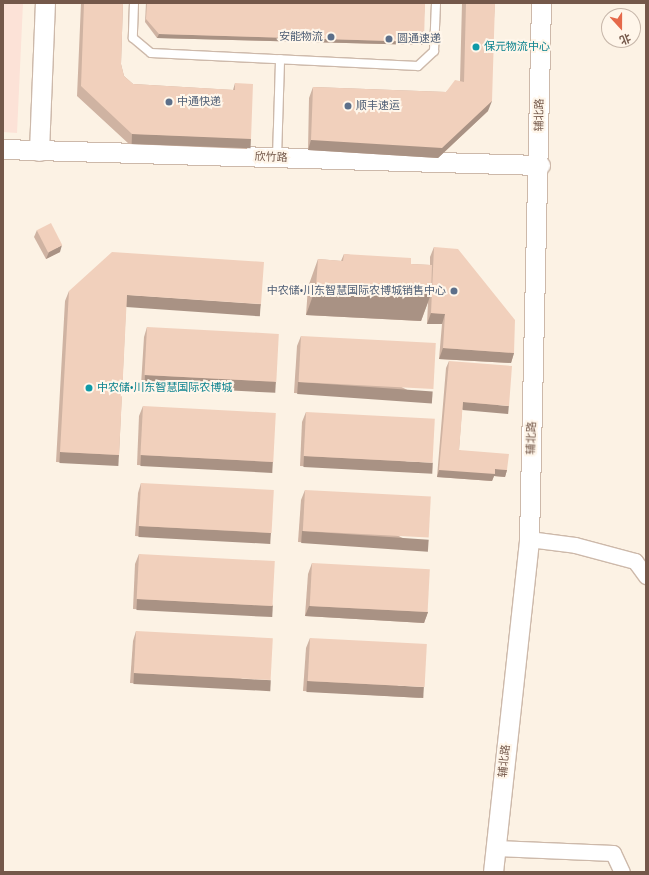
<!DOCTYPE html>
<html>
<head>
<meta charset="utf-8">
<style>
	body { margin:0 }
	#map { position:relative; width:649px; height:875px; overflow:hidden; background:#fcf2e4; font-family:"Source Sans 3","Noto Sans SC",sans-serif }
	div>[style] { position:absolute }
	.commercial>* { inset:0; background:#fce2d7 }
	.roads { filter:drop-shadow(1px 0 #cdb9aa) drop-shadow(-1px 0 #cdb9aa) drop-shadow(0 1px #cdb9aa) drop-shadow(0 -1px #cdb9aa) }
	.service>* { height:8px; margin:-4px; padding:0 4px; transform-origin:4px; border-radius:4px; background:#fff }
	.minor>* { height:15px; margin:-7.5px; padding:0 7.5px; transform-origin:7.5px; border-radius:7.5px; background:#fff }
	.tertiary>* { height:19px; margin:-9.5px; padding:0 9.5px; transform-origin:9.5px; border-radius:9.5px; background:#fff }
	.wall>* { inset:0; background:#cfb3a2 }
	.shaded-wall>* { inset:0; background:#a99284; transform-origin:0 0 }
	.building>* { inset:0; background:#f1d0bc; transform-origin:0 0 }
	.dots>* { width:11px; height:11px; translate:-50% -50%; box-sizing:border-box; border:2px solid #fff6ea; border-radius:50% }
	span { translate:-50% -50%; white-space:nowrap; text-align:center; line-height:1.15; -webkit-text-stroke:4px #fff6ea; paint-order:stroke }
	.service-label { font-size:11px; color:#4e5e75 }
	.right { translate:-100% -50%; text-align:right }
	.left { translate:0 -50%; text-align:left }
	.culture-label { font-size:11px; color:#0d838f }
	.street-label { font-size:11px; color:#74584a }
	.frame { position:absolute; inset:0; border:4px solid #74584a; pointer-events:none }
	.north { position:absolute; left:601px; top:8px; width:40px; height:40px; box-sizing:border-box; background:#fff6ea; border:1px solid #c7b7aa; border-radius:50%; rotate:159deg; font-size:11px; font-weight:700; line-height:16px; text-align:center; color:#74584a }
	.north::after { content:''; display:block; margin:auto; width:14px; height:18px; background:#e5694a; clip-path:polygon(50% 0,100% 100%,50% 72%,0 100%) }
</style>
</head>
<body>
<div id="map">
	<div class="commercial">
		<i style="clip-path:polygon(3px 3px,23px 3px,17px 133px,3px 132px)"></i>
	</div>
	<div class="roads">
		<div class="service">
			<i style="left:134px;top:3px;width:35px;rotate:92deg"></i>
			<i style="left:133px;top:38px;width:23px;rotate:40deg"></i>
			<i style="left:151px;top:53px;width:267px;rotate:2.8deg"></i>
			<i style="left:418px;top:66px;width:22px;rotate:-43deg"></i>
			<i style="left:434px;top:51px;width:48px;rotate:-87.6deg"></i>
			<i style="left:277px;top:157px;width:98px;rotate:-88.2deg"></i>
		</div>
		<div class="minor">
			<i style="left:529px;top:539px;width:46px;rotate:7.4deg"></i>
			<i style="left:575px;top:545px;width:62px;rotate:14.9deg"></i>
			<i style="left:635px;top:561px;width:19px;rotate:54deg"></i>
			<i style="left:496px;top:848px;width:117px;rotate:2.4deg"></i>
			<i style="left:613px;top:853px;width:21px;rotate:65deg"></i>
		</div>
		<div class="tertiary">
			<i style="left:3px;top:149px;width:537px;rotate:1.71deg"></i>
			<i style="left:39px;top:151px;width:148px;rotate:-87.7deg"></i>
			<i style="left:493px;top:872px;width:335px;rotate:-83.8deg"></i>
			<i style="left:529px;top:539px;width:536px;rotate:-88.72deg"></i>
		</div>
	</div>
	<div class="wall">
		<i style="clip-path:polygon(81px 3px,123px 3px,121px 64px,124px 76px,133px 84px,233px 90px,235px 83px,251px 139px,247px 149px,129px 144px,77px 96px)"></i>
		<i style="clip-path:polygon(146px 3px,425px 3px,422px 45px,157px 38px,145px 22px)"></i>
		<i style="clip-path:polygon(462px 3px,495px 3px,488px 111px,438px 158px,308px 150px,309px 98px,313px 87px,446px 92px,460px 81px)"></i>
		<i style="clip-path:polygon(37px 230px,60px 252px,46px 259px,34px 237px)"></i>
		<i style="clip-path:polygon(434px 247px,514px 353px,511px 363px,439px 359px,442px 324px,427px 324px,428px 302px,421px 321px,306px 315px,308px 287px,318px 259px,341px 261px,344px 254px,411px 264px,430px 265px,430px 257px)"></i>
		<i style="clip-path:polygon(69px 291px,261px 304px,257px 315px,126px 306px,119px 455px,115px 465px,56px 462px,65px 301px)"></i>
		<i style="clip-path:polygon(147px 327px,276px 382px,273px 392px,141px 385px,144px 337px)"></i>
		<i style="clip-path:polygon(301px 336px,429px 401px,294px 393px,297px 346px)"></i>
		<i style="clip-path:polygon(449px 361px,506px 413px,462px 409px,459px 450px,507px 470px,505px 477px,494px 476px,492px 481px,437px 477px,446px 368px)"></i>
		<i style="clip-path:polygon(143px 406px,273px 461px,270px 471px,137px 465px,139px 416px)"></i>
		<i style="clip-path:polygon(306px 412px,429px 473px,300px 466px,302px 422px)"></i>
		<i style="clip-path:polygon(141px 483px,271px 533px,268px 543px,135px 536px,138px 493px)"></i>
		<i style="clip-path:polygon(305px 490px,425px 549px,298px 542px,301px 500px)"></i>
		<i style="clip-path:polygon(139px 554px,273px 605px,269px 615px,133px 609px,135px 564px)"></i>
		<i style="clip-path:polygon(312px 563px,428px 612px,424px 623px,305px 616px,308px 574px)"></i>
		<i style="clip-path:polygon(136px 631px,267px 690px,130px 683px,133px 641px)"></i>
		<i style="clip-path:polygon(310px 638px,421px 698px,303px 691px,306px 648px)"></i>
	</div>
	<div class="shaded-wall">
		<i style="clip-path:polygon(159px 34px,424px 42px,422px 45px,157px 38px)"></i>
		<i style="clip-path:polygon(492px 101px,488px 111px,438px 158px,308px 150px,311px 140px)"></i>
		<i style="left:132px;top:134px;width:119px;height:10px;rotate:2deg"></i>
		<i style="clip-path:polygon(62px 245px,60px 252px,46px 259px,49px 252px)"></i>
		<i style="clip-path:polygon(316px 287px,431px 294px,421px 321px,306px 315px)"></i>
		<i style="left:127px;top:295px;width:134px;height:12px;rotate:4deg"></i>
		<i style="clip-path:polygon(431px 313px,445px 314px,442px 324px,427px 324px)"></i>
		<i style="clip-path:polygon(443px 348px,514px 353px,511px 363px,439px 359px)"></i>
		<i style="left:145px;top:375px;width:131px;height:11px;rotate:3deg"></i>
		<i style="left:298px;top:382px;width:135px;height:12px;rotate:4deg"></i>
		<i style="left:463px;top:402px;width:46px;height:8px;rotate:5deg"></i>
		<i style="left:60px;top:452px;width:59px;height:11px;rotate:3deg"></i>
		<i style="left:141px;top:455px;width:132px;height:11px;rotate:3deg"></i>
		<i style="left:304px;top:456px;width:129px;height:11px;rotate:3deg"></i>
		<i style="clip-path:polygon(495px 469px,507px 470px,505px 477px,494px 476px,492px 481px,437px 477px,439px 470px)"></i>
		<i style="left:139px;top:526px;width:132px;height:11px;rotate:3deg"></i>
		<i style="left:302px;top:531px;width:127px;height:12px;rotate:4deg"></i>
		<i style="left:137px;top:599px;width:136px;height:11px;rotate:3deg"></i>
		<i style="clip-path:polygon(309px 606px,428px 612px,424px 623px,305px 616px)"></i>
		<i style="left:134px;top:673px;width:137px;height:11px;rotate:3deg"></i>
		<i style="left:307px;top:681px;width:117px;height:11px;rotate:3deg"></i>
	</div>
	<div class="building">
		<i style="clip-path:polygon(84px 3px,123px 3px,121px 64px,124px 76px,133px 84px,235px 90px,235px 83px,253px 84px,251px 139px,132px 134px,81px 86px)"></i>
		<i style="clip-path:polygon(147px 3px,425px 3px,424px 42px,159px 34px,146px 19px)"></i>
		<i style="clip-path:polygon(466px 3px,495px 3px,492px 101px,442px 148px,311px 140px,313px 87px,446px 92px,455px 80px,464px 82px)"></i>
		<i style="left:51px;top:223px;width:25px;height:16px;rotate:63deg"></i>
		<i style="clip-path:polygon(434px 247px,458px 249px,515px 320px,514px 353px,443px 348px,445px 314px,431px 313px)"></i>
		<i style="clip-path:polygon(112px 252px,264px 262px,261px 304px,127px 295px,119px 455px,60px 452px,69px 291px)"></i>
		<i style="clip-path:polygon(344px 254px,411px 258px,411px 264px,432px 265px,431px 294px,316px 287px,318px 259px,343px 261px)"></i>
		<i style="left:147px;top:327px;width:132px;height:48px;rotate:3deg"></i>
		<i style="left:301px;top:336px;width:135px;height:46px;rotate:3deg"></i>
		<i style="clip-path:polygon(449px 361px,512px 366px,509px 406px,463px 402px,459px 450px,509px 454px,507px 470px,495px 469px,495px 474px,439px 470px)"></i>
		<i style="left:143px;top:406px;width:133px;height:49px;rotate:3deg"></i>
		<i style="left:306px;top:412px;width:129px;height:44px;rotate:3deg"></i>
		<i style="left:141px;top:483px;width:133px;height:43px;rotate:3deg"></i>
		<i style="left:305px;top:490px;width:126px;height:41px;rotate:3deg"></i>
		<i style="left:139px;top:554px;width:136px;height:45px;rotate:3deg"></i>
		<i style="left:312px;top:563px;width:118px;height:43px;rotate:3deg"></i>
		<i style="left:136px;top:631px;width:137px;height:42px;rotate:3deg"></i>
		<i style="left:310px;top:638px;width:117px;height:43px;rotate:3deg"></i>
	</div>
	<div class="dots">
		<i style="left:331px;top:37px;background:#5c6f8a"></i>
		<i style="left:389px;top:39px;background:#5c6f8a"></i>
		<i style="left:476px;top:47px;background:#0f9aa8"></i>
		<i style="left:169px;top:102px;background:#5c6f8a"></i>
		<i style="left:348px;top:106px;background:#5c6f8a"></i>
		<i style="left:454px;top:291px;background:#5c6f8a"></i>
		<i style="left:89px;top:388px;background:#0f9aa8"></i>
	</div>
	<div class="service-label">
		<span class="right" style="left:323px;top:37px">安能物流</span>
		<span class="left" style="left:397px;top:39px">圆通速递</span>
		<span class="left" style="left:177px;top:102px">中通快递</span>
		<span class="left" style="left:356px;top:106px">顺丰速运</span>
		<span class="right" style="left:446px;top:291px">中农储•川东智慧国际农博城销售中心</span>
	</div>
	<div class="culture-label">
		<span class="left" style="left:484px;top:47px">保元物流中心</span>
		<span class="left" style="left:97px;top:388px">中农储•川东智慧国际农博城</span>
	</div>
	<div class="street-label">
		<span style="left:540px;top:115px;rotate:-89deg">辅北路</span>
		<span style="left:271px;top:158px;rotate:2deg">欣竹路</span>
		<span style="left:532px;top:438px;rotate:-88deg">辅北路</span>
		<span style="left:505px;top:761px;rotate:-84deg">辅北路</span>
	</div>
	<div class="frame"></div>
	<div class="north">北</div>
</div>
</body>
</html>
